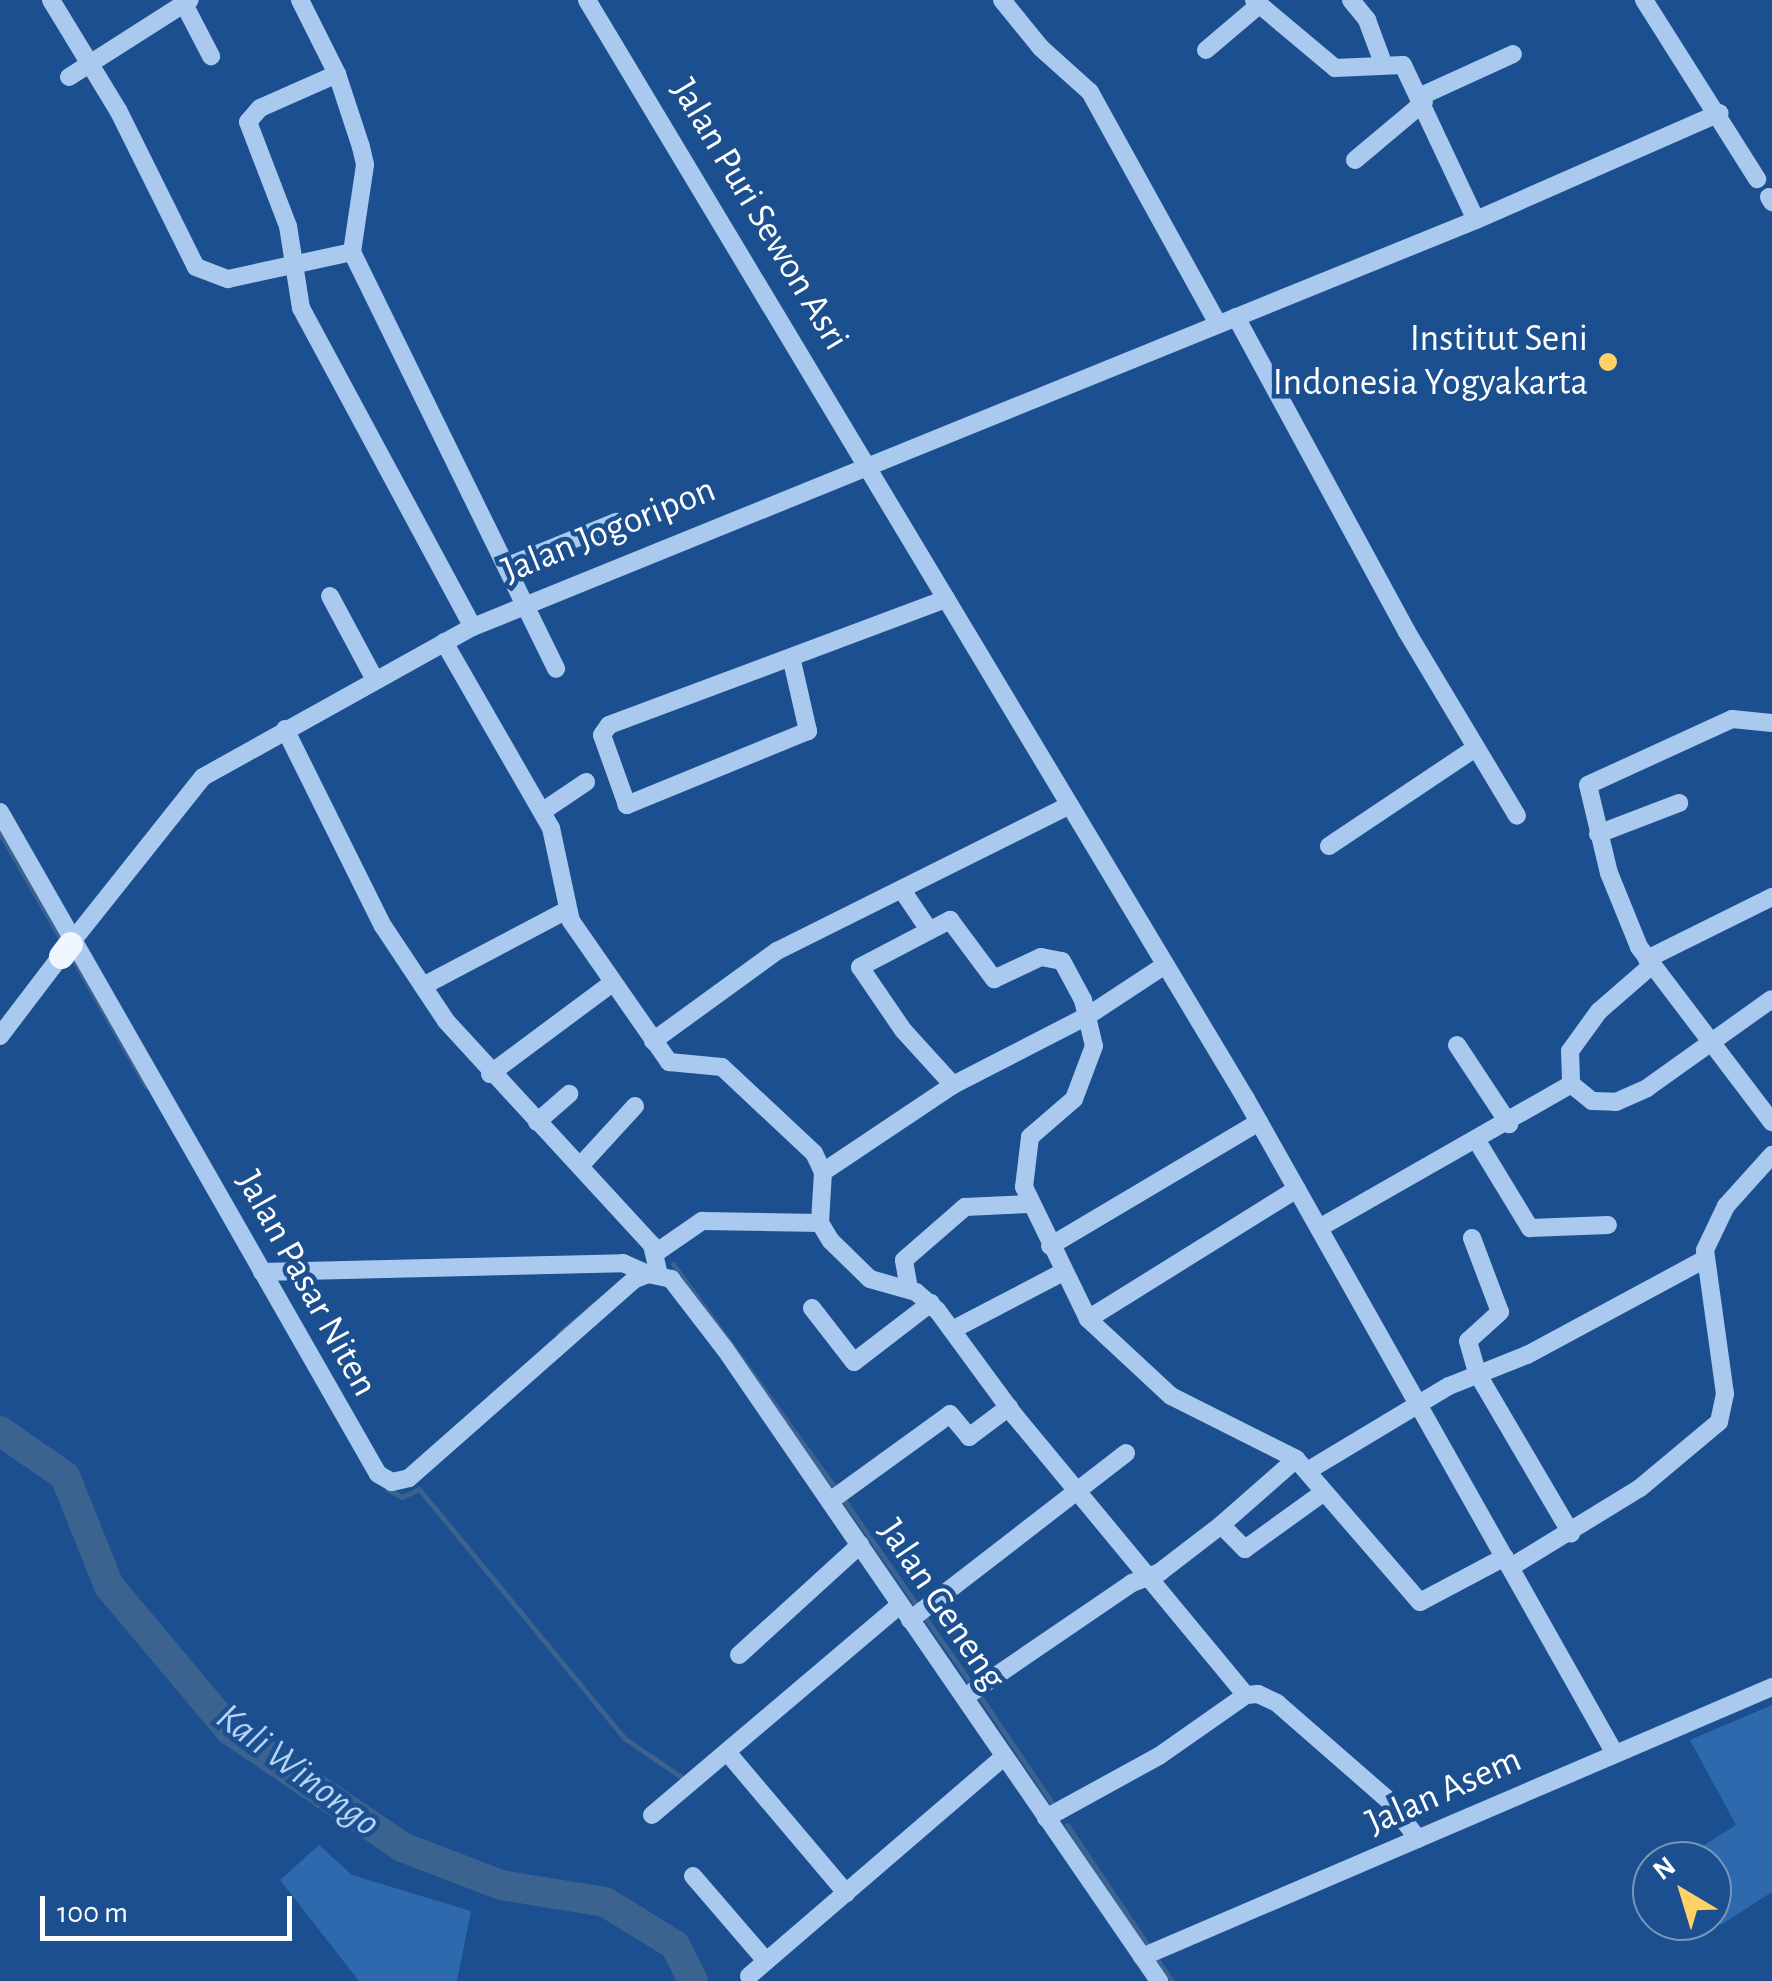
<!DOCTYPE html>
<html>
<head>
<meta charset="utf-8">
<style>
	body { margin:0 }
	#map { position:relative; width:1772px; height:1981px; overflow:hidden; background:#1b4f8f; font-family:"Alegreya Sans",sans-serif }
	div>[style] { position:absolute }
	.green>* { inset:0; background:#2e69ad }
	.stream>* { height:5px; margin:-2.5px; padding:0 2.5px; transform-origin:2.5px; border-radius:2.5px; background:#3c6290 }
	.river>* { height:30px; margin:-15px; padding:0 15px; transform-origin:15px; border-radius:15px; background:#3c6290 }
	.minor>* { height:18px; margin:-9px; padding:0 9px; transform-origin:9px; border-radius:9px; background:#a9c9ee }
	.major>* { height:25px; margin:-12.5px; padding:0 12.5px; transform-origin:12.5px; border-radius:12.5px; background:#f0f6ff }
	.dots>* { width:28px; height:28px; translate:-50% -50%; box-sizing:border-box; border:5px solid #1b4f8f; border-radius:50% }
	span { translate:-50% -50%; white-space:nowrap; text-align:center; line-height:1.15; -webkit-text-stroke:9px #1b4f8f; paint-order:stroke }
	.street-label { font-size:38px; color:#fff }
	.poi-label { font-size:38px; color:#fff }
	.right { translate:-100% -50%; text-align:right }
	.water-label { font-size:40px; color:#b5d3f5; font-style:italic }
	.north { position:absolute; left:1632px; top:1841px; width:100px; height:100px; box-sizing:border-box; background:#1b4f8f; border:2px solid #7695bc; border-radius:50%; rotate:322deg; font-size:28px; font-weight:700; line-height:40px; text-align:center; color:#fff }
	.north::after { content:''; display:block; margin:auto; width:35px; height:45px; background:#ffd166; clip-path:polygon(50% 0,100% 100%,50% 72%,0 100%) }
	.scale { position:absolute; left:40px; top:1896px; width:252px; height:45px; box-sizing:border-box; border:5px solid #fff; border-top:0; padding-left:12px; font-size:30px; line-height:35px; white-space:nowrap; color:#fff; -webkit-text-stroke:8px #1b4f8f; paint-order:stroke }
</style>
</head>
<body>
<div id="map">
	<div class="green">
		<i style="clip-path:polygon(1772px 1705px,1772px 1892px,1721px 1925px,1712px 1911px,1712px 1861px,1679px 1861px,1736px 1825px,1690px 1740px)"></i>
		<i style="clip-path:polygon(319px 1845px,352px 1875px,471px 1911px,457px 1981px,359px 1981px,280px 1880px)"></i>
	</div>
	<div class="stream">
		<i style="left:0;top:833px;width:122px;rotate:60.1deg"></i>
		<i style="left:72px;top:957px;width:149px;rotate:60.2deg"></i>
		<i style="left:673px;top:1264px;width:278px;rotate:54.1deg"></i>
		<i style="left:559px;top:1334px;width:84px;rotate:-40.2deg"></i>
		<i style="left:387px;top:1489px;width:17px;rotate:28deg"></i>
		<i style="left:402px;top:1497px;width:19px;rotate:-25deg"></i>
		<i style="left:419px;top:1489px;width:323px;rotate:50.5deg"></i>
		<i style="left:624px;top:1738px;width:73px;rotate:34.3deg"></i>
		<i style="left:844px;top:1500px;width:226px;rotate:55.3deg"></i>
		<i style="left:979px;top:1695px;width:130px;rotate:55.9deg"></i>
		<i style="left:1067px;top:1825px;width:188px;rotate:56.1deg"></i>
	</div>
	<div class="river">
		<i style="left:0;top:1431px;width:79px;rotate:34.7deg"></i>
		<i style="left:65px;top:1476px;width:118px;rotate:68.2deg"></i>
		<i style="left:109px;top:1586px;width:188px;rotate:50deg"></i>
		<i style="left:230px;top:1730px;width:208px;rotate:34.2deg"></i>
		<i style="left:402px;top:1847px;width:106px;rotate:21deg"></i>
		<i style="left:501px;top:1885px;width:105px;rotate:9.3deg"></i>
		<i style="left:605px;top:1902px;width:82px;rotate:31.6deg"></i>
		<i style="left:675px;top:1945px;width:40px;rotate:63.4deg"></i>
	</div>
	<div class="minor">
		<i style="left:51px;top:0;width:129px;rotate:58.7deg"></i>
		<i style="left:118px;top:110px;width:175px;rotate:63.6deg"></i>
		<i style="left:196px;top:267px;width:34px;rotate:21deg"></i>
		<i style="left:228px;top:279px;width:127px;rotate:-12.3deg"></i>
		<i style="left:300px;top:0;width:83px;rotate:63.4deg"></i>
		<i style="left:337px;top:74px;width:77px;rotate:71.8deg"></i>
		<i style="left:361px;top:147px;width:18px;rotate:77deg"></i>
		<i style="left:365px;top:165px;width:88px;rotate:98.5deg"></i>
		<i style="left:352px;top:252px;width:464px;rotate:63.9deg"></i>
		<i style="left:587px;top:0;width:1281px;rotate:59.05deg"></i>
		<i style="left:1246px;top:1099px;width:750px;rotate:60.6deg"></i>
		<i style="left:1002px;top:0;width:62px;rotate:50.9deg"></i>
		<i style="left:1041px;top:48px;width:66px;rotate:41.9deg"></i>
		<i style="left:1090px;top:92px;width:265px;rotate:61.1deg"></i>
		<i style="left:1254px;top:0;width:106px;rotate:40deg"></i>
		<i style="left:1335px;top:68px;width:68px;rotate:-2.5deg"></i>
		<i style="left:1403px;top:65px;width:171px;rotate:64.8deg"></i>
		<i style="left:1351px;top:0;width:26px;rotate:51deg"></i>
		<i style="left:1367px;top:20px;width:46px;rotate:69.6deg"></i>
		<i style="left:1644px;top:0;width:212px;rotate:57.7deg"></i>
		<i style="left:184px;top:4px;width:59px;rotate:62.6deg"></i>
		<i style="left:1206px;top:50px;width:70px;rotate:-40.3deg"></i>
		<i style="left:337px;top:74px;width:84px;rotate:156.2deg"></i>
		<i style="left:260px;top:108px;width:18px;rotate:131deg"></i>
		<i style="left:248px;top:122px;width:111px;rotate:69deg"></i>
		<i style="left:288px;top:226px;width:83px;rotate:81deg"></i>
		<i style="left:301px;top:308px;width:362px;rotate:61.7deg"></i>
		<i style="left:69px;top:77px;width:143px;rotate:-32.5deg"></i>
		<i style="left:1421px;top:96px;width:101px;rotate:-24.5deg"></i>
		<i style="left:1355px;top:160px;width:90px;rotate:-40deg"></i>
		<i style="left:1769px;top:197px;width:6px;rotate:59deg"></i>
		<i style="left:1236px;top:317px;width:358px;rotate:61.5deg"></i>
		<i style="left:1407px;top:632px;width:214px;rotate:59.1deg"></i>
		<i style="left:508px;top:566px;width:117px;rotate:-22.2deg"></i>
		<i style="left:330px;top:596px;width:95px;rotate:61.8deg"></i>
		<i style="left:444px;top:642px;width:215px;rotate:60.1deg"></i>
		<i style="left:551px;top:828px;width:95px;rotate:77.9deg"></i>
		<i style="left:571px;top:921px;width:172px;rotate:55.2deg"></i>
		<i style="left:669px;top:1062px;width:53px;rotate:5.4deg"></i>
		<i style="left:722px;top:1067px;width:126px;rotate:43.1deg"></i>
		<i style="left:814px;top:1153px;width:21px;rotate:65deg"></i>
		<i style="left:823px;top:1172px;width:51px;rotate:93.4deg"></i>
		<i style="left:820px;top:1223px;width:21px;rotate:59deg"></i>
		<i style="left:831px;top:1241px;width:54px;rotate:44.3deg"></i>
		<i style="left:870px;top:1279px;width:48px;rotate:15.8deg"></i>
		<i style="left:916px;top:1292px;width:28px;rotate:41deg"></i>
		<i style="left:937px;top:1310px;width:132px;rotate:53.7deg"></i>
		<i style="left:1015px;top:1416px;width:362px;rotate:50.4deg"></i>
		<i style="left:792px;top:661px;width:72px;rotate:77.1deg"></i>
		<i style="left:808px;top:731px;width:196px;rotate:157.8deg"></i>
		<i style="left:627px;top:805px;width:74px;rotate:-109.7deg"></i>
		<i style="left:602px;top:735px;width:12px;rotate:-55deg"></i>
		<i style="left:609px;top:725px;width:360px;rotate:-20.5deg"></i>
		<i style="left:1772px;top:723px;width:40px;rotate:-174.3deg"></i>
		<i style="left:1732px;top:719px;width:158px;rotate:155.4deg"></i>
		<i style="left:1588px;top:785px;width:90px;rotate:76.6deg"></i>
		<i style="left:1609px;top:873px;width:80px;rotate:67.9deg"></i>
		<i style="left:1639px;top:947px;width:220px;rotate:52.8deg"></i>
		<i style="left:285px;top:729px;width:220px;rotate:63.6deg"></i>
		<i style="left:383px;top:926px;width:114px;rotate:56.4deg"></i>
		<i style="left:446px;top:1021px;width:304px;rotate:47.4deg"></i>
		<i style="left:652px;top:1245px;width:31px;rotate:77deg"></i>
		<i style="left:543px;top:811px;width:52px;rotate:-34deg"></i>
		<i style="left:0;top:812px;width:762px;rotate:60.27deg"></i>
		<i style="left:378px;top:1474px;width:16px;rotate:30deg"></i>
		<i style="left:392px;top:1482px;width:17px;rotate:-13deg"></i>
		<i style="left:409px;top:1478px;width:301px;rotate:-41.4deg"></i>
		<i style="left:635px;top:1279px;width:14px;rotate:-21deg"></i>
		<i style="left:648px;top:1274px;width:24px;rotate:12deg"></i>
		<i style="left:671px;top:1279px;width:88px;rotate:52.4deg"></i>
		<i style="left:725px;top:1349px;width:767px;rotate:55.52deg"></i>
		<i style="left:1598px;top:834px;width:87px;rotate:-20.9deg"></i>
		<i style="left:1329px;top:846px;width:174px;rotate:-33.8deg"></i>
		<i style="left:902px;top:890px;width:45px;rotate:56deg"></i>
		<i style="left:70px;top:944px;width:213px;rotate:-51.5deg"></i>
		<i style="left:203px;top:777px;width:309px;rotate:-29.1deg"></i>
		<i style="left:473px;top:627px;width:1082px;rotate:-22.09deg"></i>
		<i style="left:1476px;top:220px;width:266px;rotate:-23.7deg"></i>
		<i style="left:1647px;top:959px;width:140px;rotate:-26.4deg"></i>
		<i style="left:1652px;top:965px;width:70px;rotate:139deg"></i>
		<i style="left:1599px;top:1011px;width:49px;rotate:125.9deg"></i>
		<i style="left:1570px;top:1051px;width:33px;rotate:88deg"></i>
		<i style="left:1571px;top:1084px;width:27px;rotate:39deg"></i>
		<i style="left:1592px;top:1101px;width:24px;rotate:2deg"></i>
		<i style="left:1616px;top:1102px;width:34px;rotate:-24deg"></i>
		<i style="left:1647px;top:1088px;width:153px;rotate:-35.5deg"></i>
		<i style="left:423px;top:986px;width:161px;rotate:-27.8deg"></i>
		<i style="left:0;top:1036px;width:101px;rotate:-52.7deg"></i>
		<i style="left:653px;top:1041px;width:153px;rotate:-36deg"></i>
		<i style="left:777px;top:951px;width:327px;rotate:-26.5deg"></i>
		<i style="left:1457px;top:1045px;width:95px;rotate:56.6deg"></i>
		<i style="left:490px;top:1074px;width:152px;rotate:-36.7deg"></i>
		<i style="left:953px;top:1085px;width:74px;rotate:-132.3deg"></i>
		<i style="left:903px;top:1030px;width:76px;rotate:-124.3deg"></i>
		<i style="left:860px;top:967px;width:102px;rotate:-27.6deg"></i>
		<i style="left:950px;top:920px;width:74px;rotate:53.3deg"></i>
		<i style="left:994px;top:979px;width:52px;rotate:-25.1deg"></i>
		<i style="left:1041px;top:957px;width:21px;rotate:11deg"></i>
		<i style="left:1062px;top:961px;width:44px;rotate:61.7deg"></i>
		<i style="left:1083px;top:1000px;width:47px;rotate:76.6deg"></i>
		<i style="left:1094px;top:1046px;width:57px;rotate:110.7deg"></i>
		<i style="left:1074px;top:1099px;width:58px;rotate:139.2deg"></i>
		<i style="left:1030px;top:1137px;width:50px;rotate:96.8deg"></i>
		<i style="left:1024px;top:1187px;width:147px;rotate:64.1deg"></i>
		<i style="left:1088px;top:1319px;width:113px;rotate:42.9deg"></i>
		<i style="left:1171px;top:1396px;width:140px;rotate:26.7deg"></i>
		<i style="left:1296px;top:1459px;width:189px;rotate:49.1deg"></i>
		<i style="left:1420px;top:1602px;width:96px;rotate:-27.9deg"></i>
		<i style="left:537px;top:1122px;width:43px;rotate:-41.2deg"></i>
		<i style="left:1477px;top:1141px;width:102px;rotate:58.7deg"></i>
		<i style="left:1530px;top:1228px;width:78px;rotate:-2.2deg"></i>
		<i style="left:581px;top:1165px;width:80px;rotate:-47.5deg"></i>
		<i style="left:823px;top:1172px;width:156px;rotate:-33.8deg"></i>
		<i style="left:953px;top:1085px;width:153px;rotate:-27.2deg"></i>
		<i style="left:1089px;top:1015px;width:91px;rotate:-33.3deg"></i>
		<i style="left:1319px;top:1228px;width:290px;rotate:-29.7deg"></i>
		<i style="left:1472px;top:1238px;width:79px;rotate:69.3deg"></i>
		<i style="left:1500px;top:1312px;width:43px;rotate:137.8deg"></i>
		<i style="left:1468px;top:1341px;width:33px;rotate:74deg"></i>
		<i style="left:1477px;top:1373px;width:186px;rotate:59.6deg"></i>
		<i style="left:1050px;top:1246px;width:243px;rotate:-30.7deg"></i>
		<i style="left:657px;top:1252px;width:55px;rotate:-34.6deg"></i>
		<i style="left:702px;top:1221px;width:118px;rotate:1deg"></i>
		<i style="left:262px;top:1272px;width:361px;rotate:-1.4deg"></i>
		<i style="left:623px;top:1263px;width:27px;rotate:24deg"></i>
		<i style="left:909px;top:1289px;width:29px;rotate:-100deg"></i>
		<i style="left:904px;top:1260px;width:81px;rotate:-41deg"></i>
		<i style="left:965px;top:1207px;width:64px;rotate:-2.7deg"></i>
		<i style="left:812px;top:1308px;width:68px;rotate:52.1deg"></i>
		<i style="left:854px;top:1362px;width:97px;rotate:-37.5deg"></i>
		<i style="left:1088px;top:1319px;width:246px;rotate:-31.9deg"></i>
		<i style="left:954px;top:1329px;width:121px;rotate:-27.6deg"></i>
		<i style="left:1309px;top:1470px;width:163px;rotate:-31deg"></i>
		<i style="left:1449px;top:1386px;width:84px;rotate:-21.7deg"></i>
		<i style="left:1527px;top:1355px;width:202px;rotate:-28.3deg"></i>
		<i style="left:830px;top:1501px;width:148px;rotate:-35.9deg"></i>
		<i style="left:950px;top:1414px;width:30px;rotate:50deg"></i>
		<i style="left:969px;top:1437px;width:50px;rotate:-36.9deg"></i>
		<i style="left:1221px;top:1525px;width:100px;rotate:-41.3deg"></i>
		<i style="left:1511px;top:1567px;width:151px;rotate:-31.5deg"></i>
		<i style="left:1640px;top:1488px;width:103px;rotate:-39.9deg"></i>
		<i style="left:1719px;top:1422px;width:29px;rotate:-78deg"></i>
		<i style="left:1725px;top:1394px;width:145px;rotate:-97.9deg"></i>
		<i style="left:1705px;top:1250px;width:49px;rotate:-64.5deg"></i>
		<i style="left:1726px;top:1206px;width:69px;rotate:-48deg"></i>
		<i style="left:910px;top:1620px;width:273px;rotate:-37.7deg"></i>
		<i style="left:739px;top:1655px;width:164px;rotate:-42.3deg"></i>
		<i style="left:965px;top:1697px;width:202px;rotate:-34.3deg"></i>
		<i style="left:1132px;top:1583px;width:30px;rotate:-21deg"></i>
		<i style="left:1160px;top:1572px;width:77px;rotate:-37.6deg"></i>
		<i style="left:1221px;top:1525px;width:34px;rotate:45deg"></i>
		<i style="left:1245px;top:1549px;width:97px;rotate:-35.8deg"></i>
		<i style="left:727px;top:1752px;width:185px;rotate:49.8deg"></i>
		<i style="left:652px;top:1815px;width:325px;rotate:-40.3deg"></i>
		<i style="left:1046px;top:1818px;width:129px;rotate:-28.8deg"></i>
		<i style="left:1159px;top:1756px;width:106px;rotate:-35deg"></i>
		<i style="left:1246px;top:1695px;width:12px;rotate:-5deg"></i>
		<i style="left:1258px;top:1694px;width:21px;rotate:25deg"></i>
		<i style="left:1277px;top:1703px;width:147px;rotate:41.1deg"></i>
		<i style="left:1388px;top:1800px;width:49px;rotate:52.4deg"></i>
		<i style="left:693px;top:1876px;width:112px;rotate:49.3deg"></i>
		<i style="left:1142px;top:1957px;width:685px;rotate:-23.2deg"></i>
		<i style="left:749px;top:1976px;width:336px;rotate:-40.7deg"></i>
	</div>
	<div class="major">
		<i style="left:61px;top:956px;width:15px;rotate:-53deg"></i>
	</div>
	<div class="dots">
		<i style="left:1608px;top:362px;background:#ffd166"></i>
	</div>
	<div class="street-label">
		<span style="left:759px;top:215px;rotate:59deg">Jalan Puri Sewon Asri</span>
		<span style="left:609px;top:531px;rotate:-22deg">Jalan Jogoripon</span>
		<span style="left:306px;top:1284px;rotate:61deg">Jalan Pasar Niten</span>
		<span style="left:941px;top:1605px;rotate:56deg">Jalan Geneng</span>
		<span style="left:1444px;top:1792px;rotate:-24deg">Jalan Asem</span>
	</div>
	<div class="poi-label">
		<span class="right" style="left:1588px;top:362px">Institut Seni<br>Indonesia Yogyakarta</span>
	</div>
	<div class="water-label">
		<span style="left:298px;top:1770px;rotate:37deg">Kali Winongo</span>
	</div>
	<div class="north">N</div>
	<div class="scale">100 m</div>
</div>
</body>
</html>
